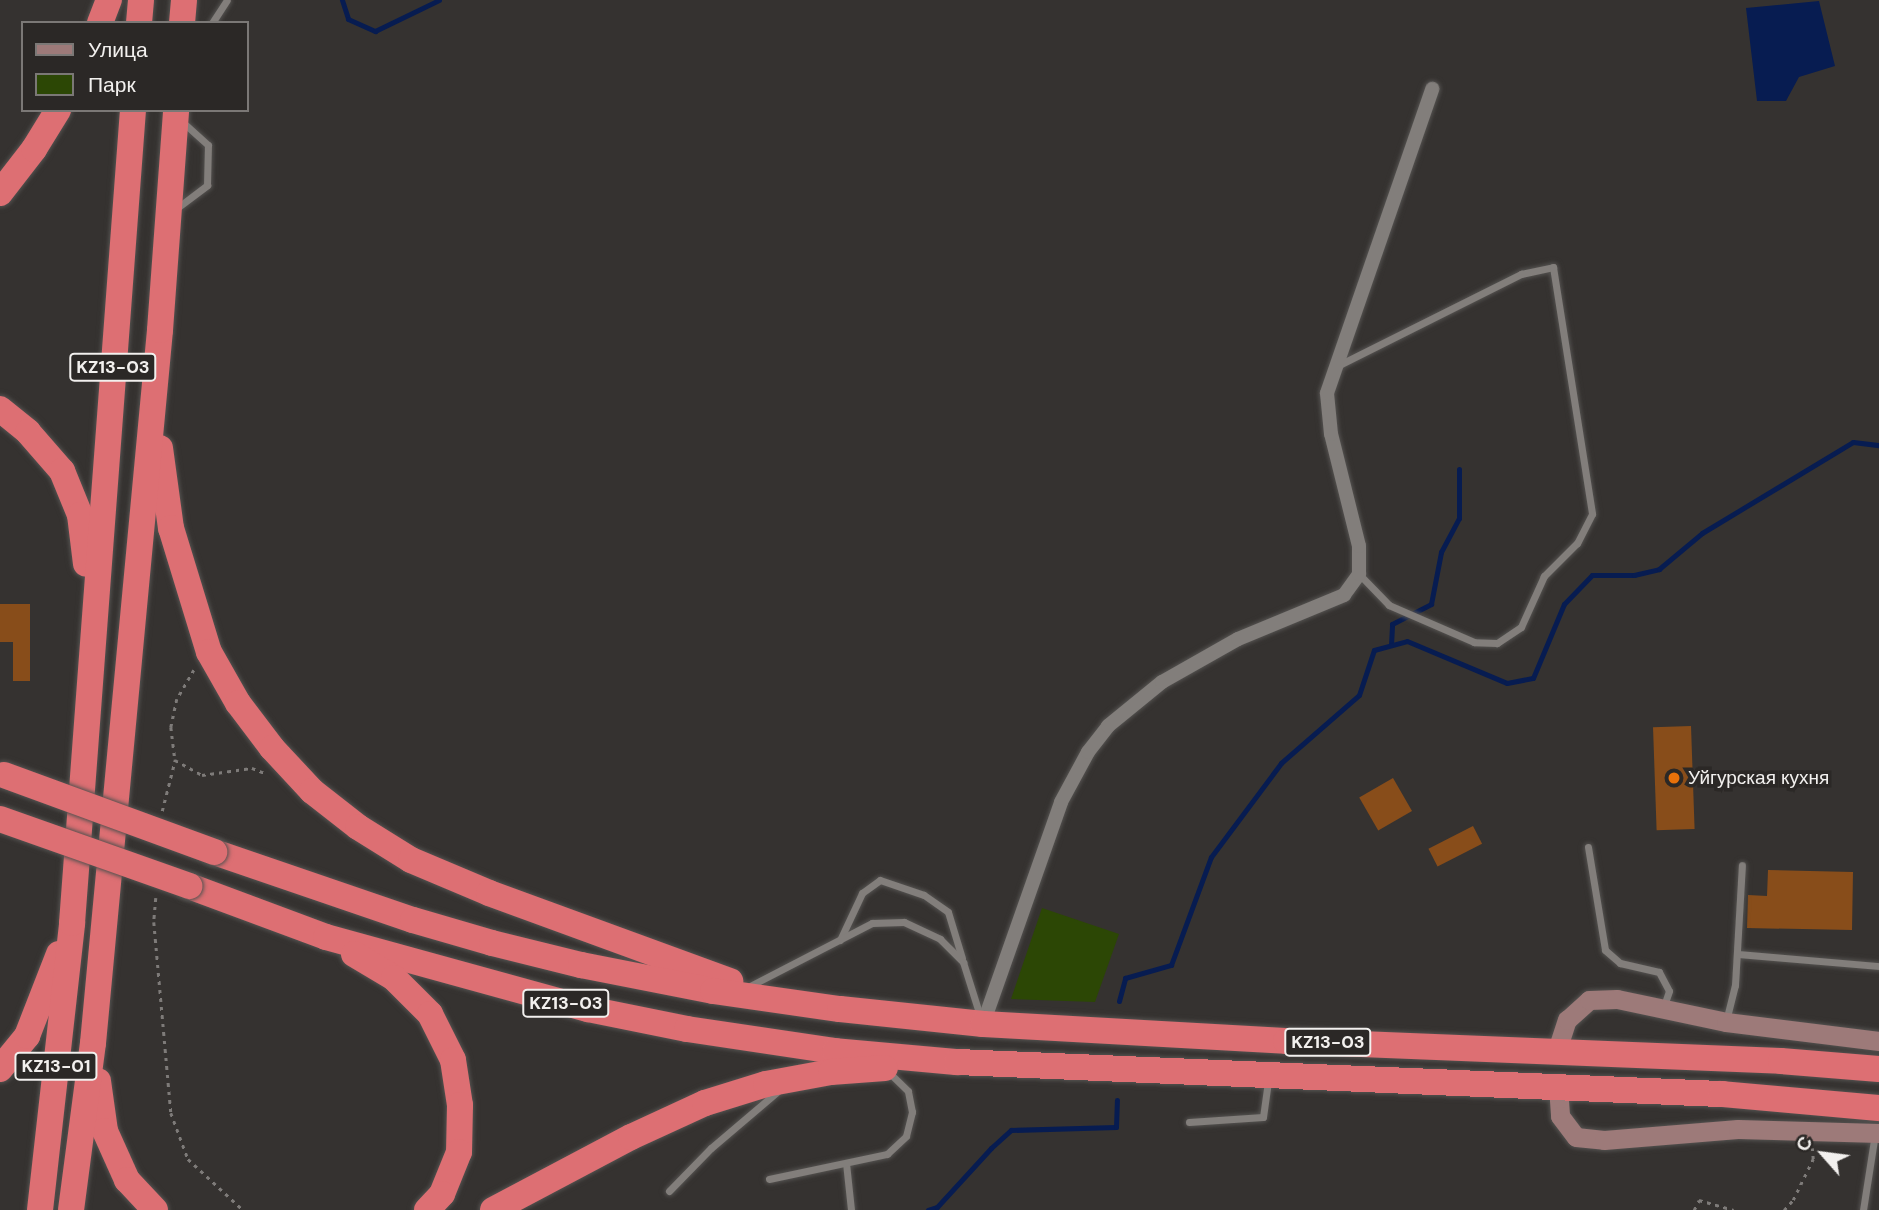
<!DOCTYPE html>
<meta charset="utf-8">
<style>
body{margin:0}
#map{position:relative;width:1879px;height:1210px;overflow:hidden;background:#353230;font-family:"DM Sans",sans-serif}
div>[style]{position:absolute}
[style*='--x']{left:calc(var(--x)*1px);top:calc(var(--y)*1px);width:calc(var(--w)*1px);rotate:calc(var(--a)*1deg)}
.green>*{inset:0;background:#2c4705}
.water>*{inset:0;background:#071c51}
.stream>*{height:5px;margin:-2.5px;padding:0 2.5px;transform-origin:2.5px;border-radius:2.5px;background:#071c51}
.building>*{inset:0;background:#884d1a;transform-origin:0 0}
.path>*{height:2.5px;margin-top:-1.25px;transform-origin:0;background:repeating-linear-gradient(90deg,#7e7b79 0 3.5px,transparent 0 8.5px)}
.roads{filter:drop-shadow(0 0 2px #545250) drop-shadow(0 0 2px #545250)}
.lane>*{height:7px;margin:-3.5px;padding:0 3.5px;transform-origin:3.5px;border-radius:3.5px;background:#827e7b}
.street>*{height:14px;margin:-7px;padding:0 7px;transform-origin:7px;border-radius:7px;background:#827e7b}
.secondary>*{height:19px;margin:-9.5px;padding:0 9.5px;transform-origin:9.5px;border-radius:9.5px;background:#9d7a79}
.highway>*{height:26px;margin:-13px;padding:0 13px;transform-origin:13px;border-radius:13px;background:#dd6f73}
.bridges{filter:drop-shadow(0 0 2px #545250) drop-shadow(0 0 2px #545250)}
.highway-bridge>*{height:26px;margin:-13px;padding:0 13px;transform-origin:13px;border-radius:13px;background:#dd6f73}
.dots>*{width:19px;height:19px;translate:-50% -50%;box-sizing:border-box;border:4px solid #2b2826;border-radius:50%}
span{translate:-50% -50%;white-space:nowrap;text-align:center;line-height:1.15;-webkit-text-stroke:7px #2b2826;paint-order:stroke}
.shield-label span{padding:2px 5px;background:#2b2826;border:2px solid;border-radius:5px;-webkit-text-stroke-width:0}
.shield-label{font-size:18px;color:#f2f0ee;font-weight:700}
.poi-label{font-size:19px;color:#f2f0ee}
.left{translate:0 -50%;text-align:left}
.legend{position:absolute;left:21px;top:21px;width:228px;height:91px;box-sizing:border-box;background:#2b2826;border:2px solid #7b7876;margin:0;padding:9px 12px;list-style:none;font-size:21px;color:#f2f0ee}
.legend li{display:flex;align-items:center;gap:14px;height:35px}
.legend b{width:35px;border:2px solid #7b7876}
.north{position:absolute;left:1788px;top:1119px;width:70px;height:70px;-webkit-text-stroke:5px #2b2826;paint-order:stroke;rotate:298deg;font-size:19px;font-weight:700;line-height:28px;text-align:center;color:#f2f0ee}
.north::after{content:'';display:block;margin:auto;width:24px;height:32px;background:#f2f0ee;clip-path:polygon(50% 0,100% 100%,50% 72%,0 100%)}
</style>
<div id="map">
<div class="green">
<i style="clip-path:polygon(1042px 908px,1119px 934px,1095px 1002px,1011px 999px)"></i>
</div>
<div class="water">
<i style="clip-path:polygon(1819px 1px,1835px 66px,1799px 77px,1786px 101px,1757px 101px,1746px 8px)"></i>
</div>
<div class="stream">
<i style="--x:342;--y:0;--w:20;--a:72"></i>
<i style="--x:348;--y:19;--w:30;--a:24"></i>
<i style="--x:375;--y:31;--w:71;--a:-25.8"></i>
<i style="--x:1391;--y:645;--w:21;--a:-87"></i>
<i style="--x:1392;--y:624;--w:44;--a:-27.1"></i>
<i style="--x:1431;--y:604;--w:53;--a:-79.1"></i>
<i style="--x:1441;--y:552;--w:38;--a:-62"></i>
<i style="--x:1459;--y:518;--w:49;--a:-90"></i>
<i style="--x:1119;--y:1001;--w:24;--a:-75"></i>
<i style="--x:1125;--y:978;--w:48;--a:-15.8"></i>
<i style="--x:1171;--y:965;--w:115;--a:-69.7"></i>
<i style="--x:1211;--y:857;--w:117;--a:-53.3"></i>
<i style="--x:1281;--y:763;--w:103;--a:-41.1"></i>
<i style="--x:1359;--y:695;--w:47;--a:-71.6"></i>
<i style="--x:1374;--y:650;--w:34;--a:-15"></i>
<i style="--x:1407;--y:641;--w:108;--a:22.8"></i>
<i style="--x:1507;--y:683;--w:26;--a:-11"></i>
<i style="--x:1533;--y:678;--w:80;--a:-67.3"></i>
<i style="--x:1564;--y:604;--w:40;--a:-46"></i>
<i style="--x:1592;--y:575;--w:42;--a:0"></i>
<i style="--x:1634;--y:575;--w:26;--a:-13"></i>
<i style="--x:1659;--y:569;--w:56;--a:-39.9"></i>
<i style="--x:1702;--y:533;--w:176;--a:-31.1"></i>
<i style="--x:1853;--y:442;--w:26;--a:7"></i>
<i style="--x:928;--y:1210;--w:9;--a:-18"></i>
<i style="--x:937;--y:1207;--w:80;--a:-47.5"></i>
<i style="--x:991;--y:1148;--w:27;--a:-42"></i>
<i style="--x:1011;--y:1130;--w:105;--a:-1.6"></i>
<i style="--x:1116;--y:1127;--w:27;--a:-88"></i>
</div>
<div class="building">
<i style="clip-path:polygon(0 604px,30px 604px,30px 681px,13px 681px,13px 642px,0 642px)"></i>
<i style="left:1691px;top:726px;width:103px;height:38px;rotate:88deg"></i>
<i style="left:1393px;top:778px;width:38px;height:39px;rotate:60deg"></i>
<i style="left:1473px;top:826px;width:20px;height:50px;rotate:63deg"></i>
<i style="clip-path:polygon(1768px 870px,1853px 872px,1852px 930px,1747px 928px,1748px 895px,1767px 896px)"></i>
</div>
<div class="path">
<i style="--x:194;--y:670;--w:34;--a:120"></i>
<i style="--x:177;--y:699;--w:29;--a:102"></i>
<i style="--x:171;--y:727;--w:33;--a:83"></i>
<i style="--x:175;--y:760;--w:31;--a:29"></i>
<i style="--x:202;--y:775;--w:50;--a:-8"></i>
<i style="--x:252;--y:768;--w:16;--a:22"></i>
<i style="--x:162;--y:811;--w:53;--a:-75.7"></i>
<i style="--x:156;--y:898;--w:24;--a:95"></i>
<i style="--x:154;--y:922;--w:192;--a:84.9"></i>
<i style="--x:171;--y:1113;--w:49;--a:69.7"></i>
<i style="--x:188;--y:1159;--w:75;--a:42.8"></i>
<i style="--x:1694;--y:1210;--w:11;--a:-63"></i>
<i style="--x:1699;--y:1200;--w:36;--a:16"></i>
<i style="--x:1784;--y:1210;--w:13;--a:-48"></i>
<i style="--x:1793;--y:1200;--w:46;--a:-64"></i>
<i style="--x:1813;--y:1159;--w:11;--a:-95"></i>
</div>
<div class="roads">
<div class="lane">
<i style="--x:212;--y:23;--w:27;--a:-57"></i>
<i style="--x:177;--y:208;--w:38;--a:-37"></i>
<i style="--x:207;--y:185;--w:40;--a:-88.6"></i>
<i style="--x:208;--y:145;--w:36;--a:-138"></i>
<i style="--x:1337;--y:366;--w:206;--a:-26.6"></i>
<i style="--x:1521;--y:274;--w:33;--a:-12"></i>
<i style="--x:1553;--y:267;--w:250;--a:81"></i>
<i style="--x:1592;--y:514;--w:33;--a:117"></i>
<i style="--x:1577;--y:543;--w:47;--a:135"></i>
<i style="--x:1544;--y:576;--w:56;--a:114.3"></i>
<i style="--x:1521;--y:627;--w:29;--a:146"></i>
<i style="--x:1497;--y:643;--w:23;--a:-178"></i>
<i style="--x:1474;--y:642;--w:93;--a:-156.5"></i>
<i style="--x:1389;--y:605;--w:43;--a:-134.1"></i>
<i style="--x:1588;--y:847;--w:104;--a:80.6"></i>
<i style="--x:1605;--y:950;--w:20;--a:41"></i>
<i style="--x:1620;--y:963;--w:40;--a:13"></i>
<i style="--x:1659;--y:972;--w:21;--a:62"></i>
<i style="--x:1669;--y:991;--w:18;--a:109"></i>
<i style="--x:840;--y:940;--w:52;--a:-64.9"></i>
<i style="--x:862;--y:893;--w:22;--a:-36"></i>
<i style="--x:880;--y:880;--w:46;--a:18.8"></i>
<i style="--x:924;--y:895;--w:29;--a:35"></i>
<i style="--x:948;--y:912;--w:48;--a:73.1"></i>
<i style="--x:1738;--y:954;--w:142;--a:4.9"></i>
<i style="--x:746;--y:988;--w:142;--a:-27.3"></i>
<i style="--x:872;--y:923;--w:32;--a:-2"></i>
<i style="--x:904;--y:922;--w:40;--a:25"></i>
<i style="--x:940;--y:939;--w:33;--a:45"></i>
<i style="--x:963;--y:962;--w:57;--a:72.5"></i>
<i style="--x:1726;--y:1021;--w:37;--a:-76"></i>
<i style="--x:1735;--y:985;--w:120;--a:-86.7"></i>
<i style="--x:1189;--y:1122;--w:74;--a:-3.9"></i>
<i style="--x:1263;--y:1117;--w:36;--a:-82"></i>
<i style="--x:846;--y:1163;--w:47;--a:83.9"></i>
<i style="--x:769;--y:1179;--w:121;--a:-12"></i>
<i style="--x:887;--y:1154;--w:26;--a:-43"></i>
<i style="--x:906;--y:1136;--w:25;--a:-76"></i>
<i style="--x:912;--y:1112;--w:21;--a:-101"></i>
<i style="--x:908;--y:1091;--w:29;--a:-136"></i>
<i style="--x:669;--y:1191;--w:60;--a:-45.7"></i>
<i style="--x:711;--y:1148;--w:88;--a:-40.4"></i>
<i style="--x:1863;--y:1210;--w:78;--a:-81.1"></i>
</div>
<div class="street">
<i style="--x:983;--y:1024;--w:235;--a:-70.6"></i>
<i style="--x:1061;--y:802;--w:57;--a:-61.6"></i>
<i style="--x:1088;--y:752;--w:33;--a:-52"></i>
<i style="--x:1108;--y:726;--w:70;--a:-39.2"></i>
<i style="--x:1162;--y:682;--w:87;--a:-29.5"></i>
<i style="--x:1238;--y:639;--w:115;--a:-22.5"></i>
<i style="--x:1344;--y:595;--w:26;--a:-54"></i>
<i style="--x:1359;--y:574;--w:28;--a:-90"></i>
<i style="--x:1359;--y:546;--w:115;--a:-104"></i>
<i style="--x:1331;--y:434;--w:41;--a:-95.6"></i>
<i style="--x:1327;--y:393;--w:322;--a:-70.9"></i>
</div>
<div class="secondary">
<i style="--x:1557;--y:1050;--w:32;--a:-72"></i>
<i style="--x:1567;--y:1020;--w:30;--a:-42"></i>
<i style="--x:1589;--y:1000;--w:28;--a:-2"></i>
<i style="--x:1617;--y:999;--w:111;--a:11.9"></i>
<i style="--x:1726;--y:1022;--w:154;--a:7.1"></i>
<i style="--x:1558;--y:1086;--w:30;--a:86"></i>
<i style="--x:1560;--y:1116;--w:26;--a:53"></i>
<i style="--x:1576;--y:1137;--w:28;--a:6"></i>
<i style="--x:1604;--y:1140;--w:134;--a:-4.7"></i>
<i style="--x:1738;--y:1129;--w:141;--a:1.6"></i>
</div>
<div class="highway">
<i style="--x:100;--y:23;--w:25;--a:-69"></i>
<i style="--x:139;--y:23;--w:23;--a:-85"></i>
<i style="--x:182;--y:23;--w:23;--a:-85"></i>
<i style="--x:0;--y:193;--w:56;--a:-52.3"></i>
<i style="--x:34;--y:149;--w:46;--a:-58.4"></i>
<i style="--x:0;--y:409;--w:36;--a:39"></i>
<i style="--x:28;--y:432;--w:52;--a:48.9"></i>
<i style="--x:62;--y:471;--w:48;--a:67.8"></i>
<i style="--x:80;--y:515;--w:49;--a:83"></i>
<i style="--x:160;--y:448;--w:81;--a:82.2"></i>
<i style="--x:171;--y:528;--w:130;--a:73"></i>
<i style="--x:209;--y:652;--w:59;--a:60.4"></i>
<i style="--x:238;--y:703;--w:56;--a:52.9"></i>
<i style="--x:272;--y:748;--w:59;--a:47.1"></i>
<i style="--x:312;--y:791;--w:58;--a:38"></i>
<i style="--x:358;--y:827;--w:62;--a:31.9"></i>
<i style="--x:411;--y:860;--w:85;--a:22.9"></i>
<i style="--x:489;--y:893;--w:257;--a:20.1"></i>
<i style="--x:214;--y:852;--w:210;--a:18.9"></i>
<i style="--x:413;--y:920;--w:82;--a:16.2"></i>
<i style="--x:492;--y:943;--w:92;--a:13.9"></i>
<i style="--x:581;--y:965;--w:135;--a:11.1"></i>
<i style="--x:713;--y:991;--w:128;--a:8.1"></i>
<i style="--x:840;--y:1009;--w:144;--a:6"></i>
<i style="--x:983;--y:1024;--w:303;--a:3.2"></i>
<i style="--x:1286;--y:1041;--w:495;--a:2.3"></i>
<i style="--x:1781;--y:1061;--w:98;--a:4.7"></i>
<i style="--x:189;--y:886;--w:146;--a:20.4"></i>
<i style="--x:326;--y:937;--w:272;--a:15.4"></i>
<i style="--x:588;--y:1009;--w:101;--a:11.4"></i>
<i style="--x:687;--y:1029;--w:150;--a:8.5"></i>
<i style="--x:835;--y:1051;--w:122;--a:5.2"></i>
<i style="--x:957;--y:1062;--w:766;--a:2.4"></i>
<i style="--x:1722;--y:1094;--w:158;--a:5.1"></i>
<i style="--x:354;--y:954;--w:47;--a:31"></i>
<i style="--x:394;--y:978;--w:51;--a:45"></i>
<i style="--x:430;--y:1014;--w:51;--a:63.4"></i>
<i style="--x:453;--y:1060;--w:46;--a:81.2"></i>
<i style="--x:460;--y:1105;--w:47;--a:91.2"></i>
<i style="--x:459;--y:1152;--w:45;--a:112"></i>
<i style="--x:442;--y:1194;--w:22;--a:133"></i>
<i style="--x:0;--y:1069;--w:43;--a:-50.7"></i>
<i style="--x:27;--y:1036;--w:88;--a:-68.7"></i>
<i style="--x:98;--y:1081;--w:50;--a:82"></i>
<i style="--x:105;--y:1131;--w:54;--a:65.8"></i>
<i style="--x:127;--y:1180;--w:41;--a:47"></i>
<i style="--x:40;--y:1210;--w:289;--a:-83.6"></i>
<i style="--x:72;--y:923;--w:815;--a:-85.71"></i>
<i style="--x:71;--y:1210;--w:168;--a:-82.5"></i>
<i style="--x:93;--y:1043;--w:716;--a:-84.63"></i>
<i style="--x:160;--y:330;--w:221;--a:-85.8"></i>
<i style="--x:493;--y:1210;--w:156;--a:-27.9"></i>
<i style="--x:631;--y:1137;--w:81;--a:-24.7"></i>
<i style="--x:705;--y:1103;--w:64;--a:-17.3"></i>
<i style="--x:766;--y:1084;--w:66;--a:-10.5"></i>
<i style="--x:831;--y:1072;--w:54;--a:-4.2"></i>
</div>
</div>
<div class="bridges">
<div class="highway-bridge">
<i style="--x:4;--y:775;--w:224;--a:20.1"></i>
<i style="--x:0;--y:819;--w:201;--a:19.5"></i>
</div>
</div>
<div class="dots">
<i style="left:1674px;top:778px;background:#e8710a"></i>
</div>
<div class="shield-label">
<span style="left:113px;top:367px">KZ13-03</span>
<span style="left:566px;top:1003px">KZ13-03</span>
<span style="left:1328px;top:1042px">KZ13-03</span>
<span style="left:56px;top:1066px">KZ13-01</span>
</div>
<div class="poi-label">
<span class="left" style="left:1688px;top:778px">Уйгурская кухня</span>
</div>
<ul class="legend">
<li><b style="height:9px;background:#9d7a79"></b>Улица</li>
<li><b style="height:19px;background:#2c4705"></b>Парк</li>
</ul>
<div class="north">С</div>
</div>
